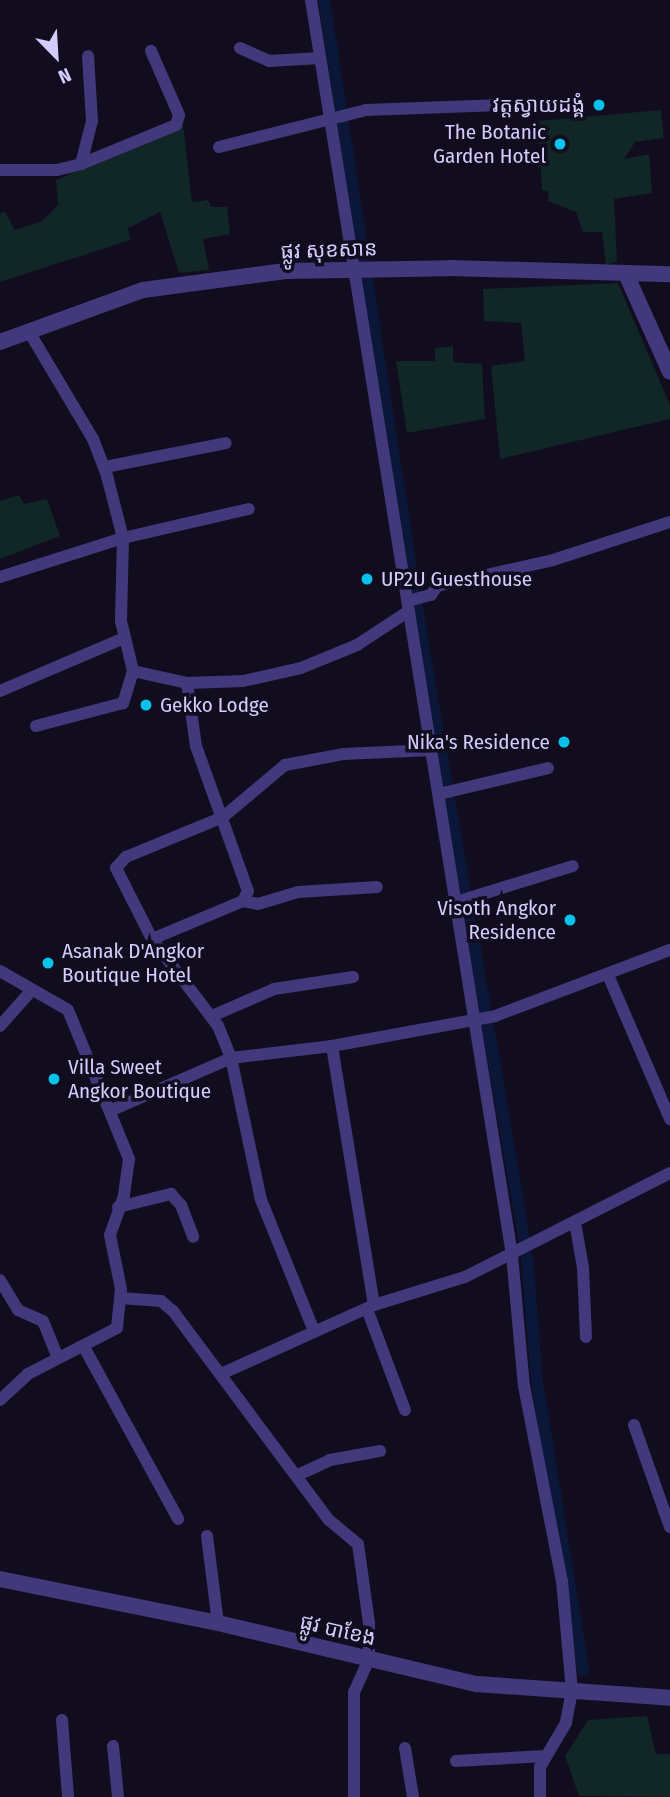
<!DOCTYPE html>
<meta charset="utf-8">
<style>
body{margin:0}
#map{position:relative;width:670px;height:1797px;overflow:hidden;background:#110d1e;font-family:"Fira Sans Condensed","Noto Sans Khmer",sans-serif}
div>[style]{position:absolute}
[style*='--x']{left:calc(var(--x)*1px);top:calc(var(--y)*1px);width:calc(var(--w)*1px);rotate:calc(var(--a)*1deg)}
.green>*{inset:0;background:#102627}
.canal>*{height:12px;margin:-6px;padding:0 6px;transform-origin:6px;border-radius:6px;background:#0a1739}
.minor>*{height:12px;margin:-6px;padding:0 6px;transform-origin:6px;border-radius:6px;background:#41397b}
.tertiary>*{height:16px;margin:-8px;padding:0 8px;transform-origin:8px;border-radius:8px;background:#41397b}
.dots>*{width:19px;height:19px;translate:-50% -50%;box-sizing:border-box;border:4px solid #110d1e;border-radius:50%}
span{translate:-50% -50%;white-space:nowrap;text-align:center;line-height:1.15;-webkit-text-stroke:7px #110d1e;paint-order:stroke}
.poi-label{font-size:21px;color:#d5cbfd}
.right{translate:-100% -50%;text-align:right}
.left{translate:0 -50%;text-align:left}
.street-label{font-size:21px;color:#d5cbfd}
.north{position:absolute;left:21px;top:21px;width:70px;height:70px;-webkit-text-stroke:5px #110d1e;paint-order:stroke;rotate:156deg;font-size:19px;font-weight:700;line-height:28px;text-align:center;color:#d5cbfd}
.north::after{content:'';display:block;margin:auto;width:24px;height:32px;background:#d5cbfd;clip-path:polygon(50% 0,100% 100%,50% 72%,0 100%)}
</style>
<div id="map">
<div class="green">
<i style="clip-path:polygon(661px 110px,664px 138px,635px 142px,624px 159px,649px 154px,652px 193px,614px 199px,617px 261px,606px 265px,602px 232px,583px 232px,576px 212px,548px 201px,549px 192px,542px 190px,538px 121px)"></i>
<i style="clip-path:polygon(183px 125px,192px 202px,208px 200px,211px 207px,227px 207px,230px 234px,203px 239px,209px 270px,179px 273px,160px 212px,128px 228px,130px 240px,0 282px,0 213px,5px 212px,15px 230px,42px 221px,58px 205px,56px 180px)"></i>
<i style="clip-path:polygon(618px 283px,670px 405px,670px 419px,500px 459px,491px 366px,525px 361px,521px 323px,484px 321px,483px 289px)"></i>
<i style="clip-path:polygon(453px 346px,453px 362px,482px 364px,485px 419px,407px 433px,396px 361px,435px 361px,435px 348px)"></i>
<i style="clip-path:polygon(19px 495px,24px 504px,47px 499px,60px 536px,0 559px,0 501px)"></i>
<i style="clip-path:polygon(647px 1716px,656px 1754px,670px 1754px,670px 1797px,579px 1796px,565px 1756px,588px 1720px)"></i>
</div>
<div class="canal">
<i style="--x:324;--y:0;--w:641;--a:81.3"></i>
<i style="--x:421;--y:634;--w:619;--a:80.32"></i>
<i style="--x:527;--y:1257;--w:125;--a:85.4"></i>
<i style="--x:537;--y:1382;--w:292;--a:80.9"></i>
</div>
<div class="minor">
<i style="--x:311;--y:0;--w:1271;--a:80.9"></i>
<i style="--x:512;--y:1255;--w:132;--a:84.8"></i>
<i style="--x:524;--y:1386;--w:199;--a:79"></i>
<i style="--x:562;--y:1581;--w:110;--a:84.8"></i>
<i style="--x:572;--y:1691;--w:33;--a:101"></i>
<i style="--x:566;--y:1723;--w:51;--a:120.6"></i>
<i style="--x:540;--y:1767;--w:30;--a:90"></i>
<i style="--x:240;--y:48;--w:32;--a:24"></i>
<i style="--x:269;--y:61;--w:51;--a:-3.4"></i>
<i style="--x:219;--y:147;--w:152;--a:-14.1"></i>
<i style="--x:366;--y:110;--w:135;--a:-2.1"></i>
<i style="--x:81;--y:164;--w:44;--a:-75.7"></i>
<i style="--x:92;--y:121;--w:65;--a:-93.5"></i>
<i style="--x:0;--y:170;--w:57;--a:0"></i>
<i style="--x:57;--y:170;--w:25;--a:-14"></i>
<i style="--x:81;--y:164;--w:103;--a:-22.3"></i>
<i style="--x:176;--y:125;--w:10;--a:-73"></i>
<i style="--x:179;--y:115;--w:70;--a:-113.6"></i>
<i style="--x:28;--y:330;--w:127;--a:59.2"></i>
<i style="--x:93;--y:439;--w:40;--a:69"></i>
<i style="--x:107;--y:476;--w:64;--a:75.5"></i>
<i style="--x:123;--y:538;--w:83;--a:91.4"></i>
<i style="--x:121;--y:621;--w:51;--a:76.5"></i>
<i style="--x:133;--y:671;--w:34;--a:107"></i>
<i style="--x:123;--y:703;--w:90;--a:165.2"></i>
<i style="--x:105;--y:467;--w:123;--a:-11.2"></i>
<i style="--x:0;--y:577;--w:129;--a:-17.6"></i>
<i style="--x:123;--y:538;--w:129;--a:-13"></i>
<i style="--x:408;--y:601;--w:24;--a:-15"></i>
<i style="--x:431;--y:595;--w:11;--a:-56"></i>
<i style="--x:437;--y:586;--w:119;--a:-12.6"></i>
<i style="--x:553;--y:560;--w:123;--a:-18"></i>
<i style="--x:133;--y:671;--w:55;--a:12.5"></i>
<i style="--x:187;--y:683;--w:64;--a:81.9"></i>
<i style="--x:196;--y:746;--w:154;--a:70.3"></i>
<i style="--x:248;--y:891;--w:11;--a:117"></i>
<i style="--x:243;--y:901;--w:99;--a:157.3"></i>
<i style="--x:187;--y:683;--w:56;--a:-2"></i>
<i style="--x:243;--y:681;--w:59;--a:-12.6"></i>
<i style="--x:301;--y:668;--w:61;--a:-22.3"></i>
<i style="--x:357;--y:645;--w:62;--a:-33.2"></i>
<i style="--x:0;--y:691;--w:135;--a:-23.1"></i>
<i style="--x:439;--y:794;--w:112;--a:-13.4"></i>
<i style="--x:243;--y:901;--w:15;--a:11"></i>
<i style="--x:258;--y:904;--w:42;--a:-16.7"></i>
<i style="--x:298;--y:892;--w:79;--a:-3.6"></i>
<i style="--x:456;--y:902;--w:122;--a:-17.1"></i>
<i style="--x:0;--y:971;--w:78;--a:29.8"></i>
<i style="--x:68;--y:1010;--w:161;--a:67.7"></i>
<i style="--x:129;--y:1159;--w:37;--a:98"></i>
<i style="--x:124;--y:1196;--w:41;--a:109.7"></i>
<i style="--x:110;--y:1235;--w:55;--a:78.5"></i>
<i style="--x:121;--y:1289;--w:39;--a:96"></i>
<i style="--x:117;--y:1328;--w:100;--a:152.7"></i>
<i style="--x:28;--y:1374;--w:38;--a:137"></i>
<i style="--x:608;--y:975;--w:157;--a:66.7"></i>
<i style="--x:212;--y:1016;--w:68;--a:-23.5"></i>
<i style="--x:274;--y:989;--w:80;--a:-8.6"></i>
<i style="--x:0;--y:1026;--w:48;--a:-48.4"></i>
<i style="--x:332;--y:1046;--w:262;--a:80.8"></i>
<i style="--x:112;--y:1110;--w:130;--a:-23.6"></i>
<i style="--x:231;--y:1058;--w:102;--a:-6.8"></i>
<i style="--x:332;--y:1046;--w:166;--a:-10.4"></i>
<i style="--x:495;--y:1016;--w:187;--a:-20.7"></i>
<i style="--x:118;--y:1207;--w:55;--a:-13.8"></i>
<i style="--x:171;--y:1194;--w:15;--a:48"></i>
<i style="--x:181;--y:1205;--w:34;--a:69"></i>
<i style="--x:575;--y:1222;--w:47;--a:80.1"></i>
<i style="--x:583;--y:1268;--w:69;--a:87.5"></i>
<i style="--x:0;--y:1280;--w:35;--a:59"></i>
<i style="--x:18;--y:1310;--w:27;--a:24"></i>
<i style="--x:43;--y:1321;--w:40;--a:68"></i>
<i style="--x:120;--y:1298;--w:41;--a:4.2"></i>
<i style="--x:161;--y:1301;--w:16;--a:40"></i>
<i style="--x:173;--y:1311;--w:261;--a:53.3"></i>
<i style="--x:329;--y:1520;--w:38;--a:40"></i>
<i style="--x:358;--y:1544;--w:80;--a:82.1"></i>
<i style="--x:369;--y:1623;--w:36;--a:90"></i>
<i style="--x:369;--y:1659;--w:36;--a:114"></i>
<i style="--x:354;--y:1692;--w:105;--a:90"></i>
<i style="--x:367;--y:1309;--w:108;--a:69.4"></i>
<i style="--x:314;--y:1331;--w:141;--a:-112"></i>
<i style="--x:261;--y:1200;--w:145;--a:-101.9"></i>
<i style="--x:231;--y:1058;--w:35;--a:-112"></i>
<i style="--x:218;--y:1026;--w:109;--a:-127.2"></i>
<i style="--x:152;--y:939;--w:80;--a:-116.9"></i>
<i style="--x:116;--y:868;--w:15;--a:-48"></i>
<i style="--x:126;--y:857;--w:105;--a:-22.4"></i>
<i style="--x:223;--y:817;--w:81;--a:-40"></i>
<i style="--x:285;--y:765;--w:60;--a:-10.6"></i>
<i style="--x:344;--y:754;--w:88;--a:-2.6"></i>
<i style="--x:84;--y:1347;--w:196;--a:61.3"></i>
<i style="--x:221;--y:1374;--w:168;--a:-24.3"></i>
<i style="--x:374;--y:1305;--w:95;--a:-17.1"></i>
<i style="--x:465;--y:1277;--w:230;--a:-26.9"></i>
<i style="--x:634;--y:1425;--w:108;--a:70.6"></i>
<i style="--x:298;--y:1475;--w:35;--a:-25"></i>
<i style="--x:330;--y:1460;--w:51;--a:-10.2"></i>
<i style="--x:207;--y:1536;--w:88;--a:82.8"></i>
<i style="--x:62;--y:1720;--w:77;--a:85.5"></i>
<i style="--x:113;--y:1746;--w:51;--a:84.4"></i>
<i style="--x:405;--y:1748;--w:50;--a:80.7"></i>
<i style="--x:456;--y:1761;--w:90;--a:-3.2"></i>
</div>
<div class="tertiary">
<i style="--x:626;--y:274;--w:107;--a:65.8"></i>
<i style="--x:0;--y:342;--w:152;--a:-20"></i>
<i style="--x:143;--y:290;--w:144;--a:-7.6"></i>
<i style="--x:286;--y:271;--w:164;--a:-1"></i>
<i style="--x:450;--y:268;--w:220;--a:1.6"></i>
<i style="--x:0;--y:1579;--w:222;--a:11.4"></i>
<i style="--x:218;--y:1623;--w:266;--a:13.3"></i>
<i style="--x:477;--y:1684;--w:194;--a:4.1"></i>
</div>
<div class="dots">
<i style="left:599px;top:105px;background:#08c2ec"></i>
<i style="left:560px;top:144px;background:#08c2ec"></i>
<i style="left:367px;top:579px;background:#08c2ec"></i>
<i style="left:146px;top:705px;background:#08c2ec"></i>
<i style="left:564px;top:742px;background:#08c2ec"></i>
<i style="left:570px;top:920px;background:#08c2ec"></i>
<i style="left:48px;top:963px;background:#08c2ec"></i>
<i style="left:54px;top:1079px;background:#08c2ec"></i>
</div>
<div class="poi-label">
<span class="right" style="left:585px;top:105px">វត្តស្វាយដង្គំ</span>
<span class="right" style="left:546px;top:144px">The Botanic<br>Garden Hotel</span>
<span class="left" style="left:381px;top:579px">UP2U Guesthouse</span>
<span class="left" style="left:160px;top:705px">Gekko Lodge</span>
<span class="right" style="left:550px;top:742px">Nika's Residence</span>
<span class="right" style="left:556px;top:920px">Visoth Angkor<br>Residence</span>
<span class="left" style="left:62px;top:963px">Asanak D'Angkor<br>Boutique Hotel</span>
<span class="left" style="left:68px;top:1079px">Villa Sweet<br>Angkor Boutique</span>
</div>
<div class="street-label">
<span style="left:329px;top:250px;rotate:-2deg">ផ្លូវ សុខសាន</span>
<span style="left:338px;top:1630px;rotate:13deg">ផ្លូវ បាខែង</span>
</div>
<div class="north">N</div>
</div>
